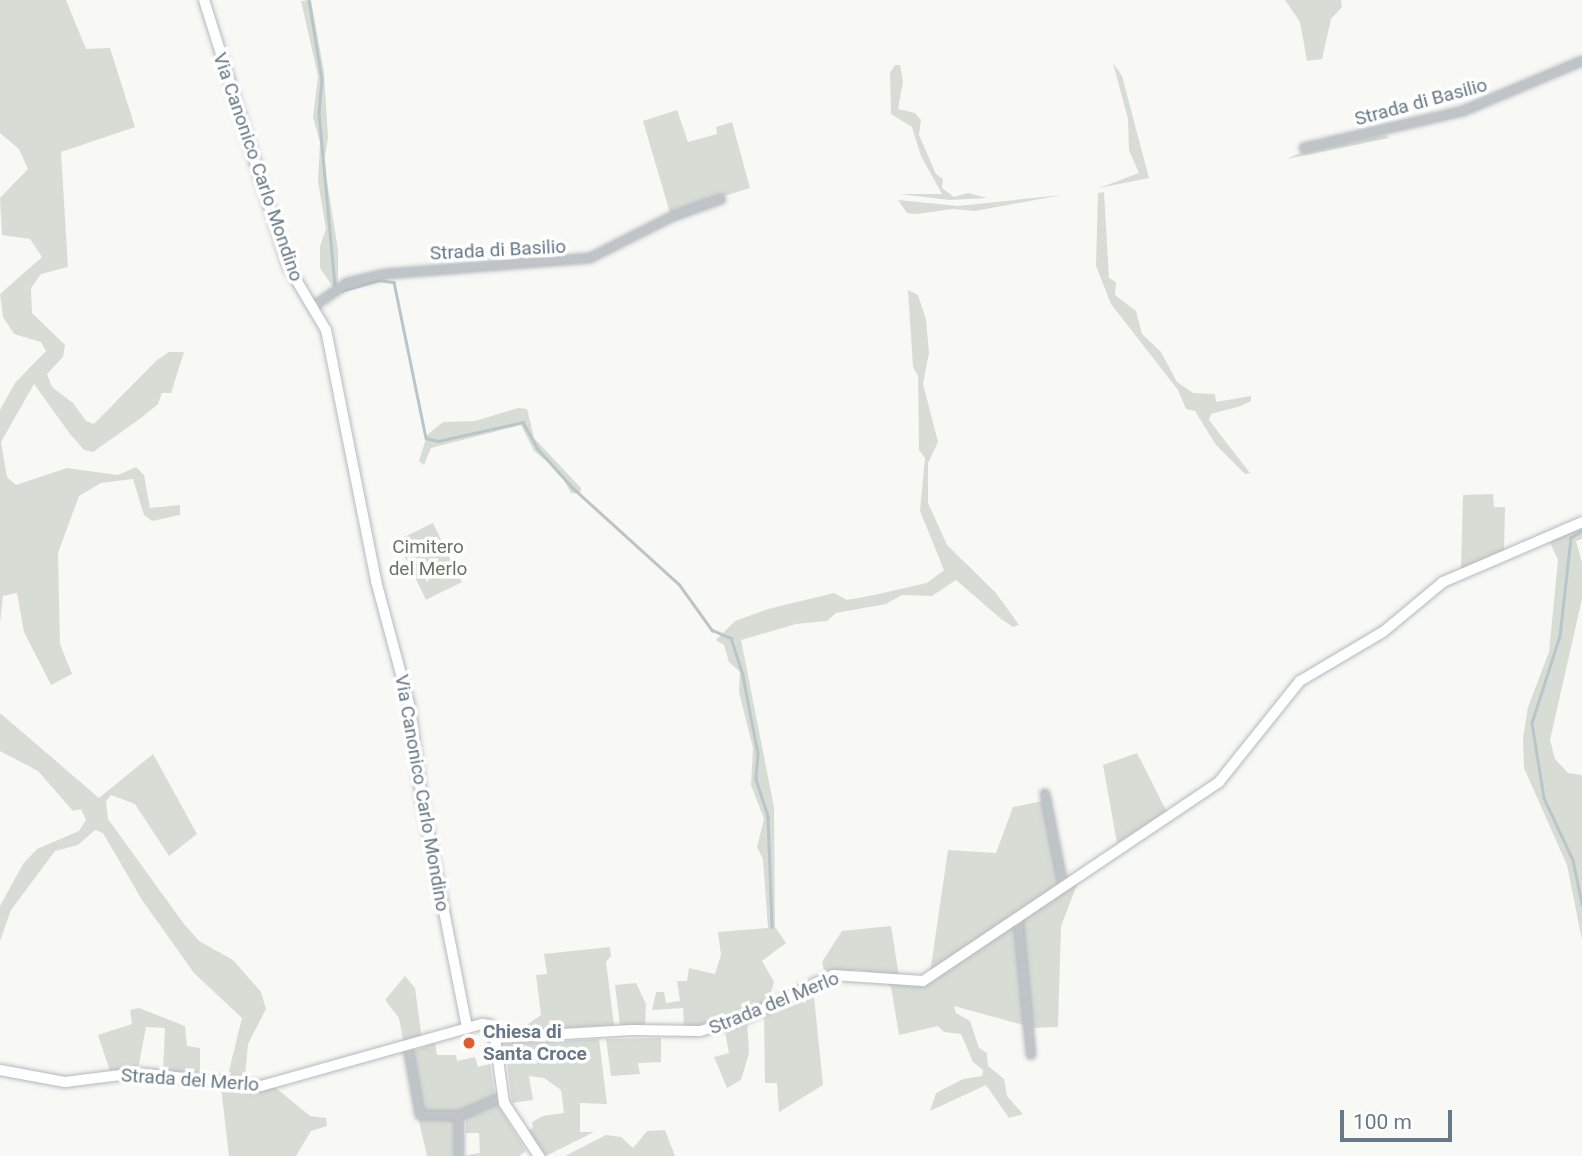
<!DOCTYPE html>
<style>
body{margin:0}
#map{position:relative;width:1582px;height:1156px;overflow:hidden;background:#f8f8f5;font-family:Roboto,sans-serif}
div>[style]{position:absolute}
[style*='--x']{left:calc(var(--x)*1px);top:calc(var(--y)*1px);width:calc(var(--w)*1px);rotate:calc(var(--a)*1deg)}
.green>*{inset:0;background:#d7ddd5;transform-origin:0 0}
.stream>*{height:2.5px;margin:-1.25px;padding:0 1.25px;transform-origin:1.25px;border-radius:1.25px;background:#bac5ca}
.roads{filter:drop-shadow(0 0 2px #b4b9be) drop-shadow(0 0 2px #b4b9be)}
.street>*{height:8px;margin:-4px;padding:0 4px;transform-origin:4px;border-radius:4px;background:#bfc4c8}
.secondary>*{height:10px;margin:-5px;padding:0 5px;transform-origin:5px;border-radius:5px;background:#fff}
.dots>*{width:19px;height:19px;translate:-50% -50%;box-sizing:border-box;border:4px solid #fff;border-radius:50%}
span{translate:-50% -50%;white-space:nowrap;text-align:center;line-height:1.15;-webkit-text-stroke:7px #fff;paint-order:stroke}
.street-label{font-size:19px;color:#677886}
.park-label{font-size:19px;color:#667862}
.poi-label{font-size:19px;color:#677886;font-weight:700}
.left{translate:0 -50%;text-align:left}
.scale{position:absolute;left:1340px;top:1110px;width:112px;height:32px;box-sizing:border-box;border:4px solid #677886;border-top:0;padding-left:9px;font-size:21px;line-height:24px;white-space:nowrap;color:#677886;-webkit-text-stroke:5px #fff;paint-order:stroke}
</style>
<div id="map">
<div class="green">
<i style="clip-path:polygon(0 0,66px 0,86px 49px,110px 48px,135px 127px,61px 152px,68px 267px,41px 274px,31px 288px,32px 313px,65px 345px,63px 357px,47px 374px,52px 387px,73px 403px,86px 421px,94px 424px,157px 360px,169px 352px,184px 352px,171px 393px,162px 393px,158px 404px,141px 418px,93px 452px,84px 450px,70px 434px,34px 384px,1px 442px,7px 477px,16px 485px,67px 468px,118px 475px,136px 467px,144px 475px,150px 508px,180px 505px,180px 515px,152px 521px,144px 515px,133px 479px,101px 483px,79px 496px,58px 553px,60px 644px,72px 674px,51px 685px,24px 632px,17px 593px,3px 596px,0 623px,0 410px,15px 383px,46px 351px,41px 342px,14px 334px,3px 317px,0 294px,42px 257px,30px 239px,2px 235px,0 198px,28px 169px,19px 149px,0 133px)"></i>
<i style="clip-path:polygon(311px 0,324px 72px,328px 138px,324px 162px,338px 250px,338px 284px,333px 287px,320px 268px,320px 246px,326px 229px,318px 181px,320px 143px,313px 117px,318px 76px,301px 1px)"></i>
<i style="clip-path:polygon(1285px 0,1341px 0,1342px 7px,1331px 19px,1322px 59px,1307px 61px,1300px 22px)"></i>
<i style="clip-path:polygon(1113px 63px,1122px 76px,1149px 178px,1099px 188px,1139px 173px,1129px 150px,1128px 119px)"></i>
<i style="clip-path:polygon(895px 65px,900px 65px,903px 81px,898px 109px,915px 113px,921px 120px,919px 135px,936px 174px,943px 179px,942px 188px,954px 197px,968px 193px,987px 198px,950px 200px,899px 194px,942px 194px,921px 156px,912px 127px,891px 114px,890px 73px)"></i>
<i style="clip-path:polygon(677px 110px,688px 142px,717px 134px,716px 127px,732px 122px,750px 188px,670px 213px,643px 121px)"></i>
<i style="clip-path:polygon(1385px 135px,1389px 138px,1287px 159px,1304px 151px)"></i>
<i style="clip-path:polygon(1104px 192px,1109px 278px,1116px 282px,1115px 295px,1136px 311px,1142px 334px,1161px 352px,1177px 382px,1193px 393px,1215px 394px,1216px 402px,1251px 396px,1251px 401px,1241px 406px,1211px 414px,1209px 420px,1250px 473px,1245px 474px,1216px 445px,1195px 411px,1186px 409px,1178px 390px,1111px 304px,1096px 266px,1098px 193px)"></i>
<i style="clip-path:polygon(1062px 195px,975px 211px,952px 209px,917px 214px,907px 213px,898px 200px,958px 206px)"></i>
<i style="clip-path:polygon(908px 290px,918px 295px,926px 319px,929px 353px,923px 384px,938px 442px,928px 463px,928px 503px,947px 545px,996px 593px,1019px 625px,1013px 627px,1001px 619px,956px 580px,932px 596px,902px 595px,886px 604px,836px 613px,827px 621px,796px 624px,741px 640px,774px 807px,775px 927px,786px 943px,762px 961px,774px 982px,771px 993px,775px 999px,737px 1018px,709px 1026px,684px 1026px,683px 1008px,652px 1010px,656px 992px,664px 992px,666px 1003px,680px 1001px,677px 981px,687px 981px,689px 968px,715px 974px,721px 955px,718px 932px,768px 928px,763px 859px,757px 847px,764px 819px,751px 785px,753px 748px,739px 692px,740px 672px,729px 662px,724px 645px,716px 640px,735px 621px,768px 609px,834px 593px,847px 600px,874px 595px,927px 583px,944px 570px,920px 511px,925px 458px,919px 450px,918px 376px,913px 367px)"></i>
<i style="clip-path:polygon(518px 408px,527px 409px,534px 438px,581px 488px,580px 494px,571px 493px,559px 471px,534px 451px,521px 425px,431px 448px,424px 465px,419px 461px,427px 435px,443px 422px,475px 421px)"></i>
<i style="clip-path:polygon(1493px 494px,1494px 507px,1505px 507px,1504px 551px,1461px 569px,1463px 495px)"></i>
<i style="left:433px;top:523px;width:66px;height:40px;rotate:64deg"></i>
<i style="clip-path:polygon(1582px 526px,1582px 539px,1576px 541px,1582px 563px,1582px 599px,1550px 740px,1555px 759px,1568px 773px,1582px 775px,1582px 940px,1567px 865px,1524px 768px,1523px 738px,1528px 707px,1549px 652px,1558px 560px,1549px 540px)"></i>
<i style="clip-path:polygon(0 713px,99px 798px,153px 754px,197px 834px,169px 856px,135px 804px,111px 795px,106px 801px,108px 819px,184px 924px,199px 941px,233px 960px,261px 992px,266px 1009px,248px 1044px,245px 1076px,264px 1083px,227px 1079px,242px 1018px,194px 973px,142px 900px,103px 833px,95px 830px,78px 845px,55px 851px,11px 910px,0 941px,0 906px,23px 864px,37px 849px,79px 831px,86px 820px,81px 809px,73px 811px,38px 771px,0 751px)"></i>
<i style="clip-path:polygon(1137px 753px,1167px 812px,1117px 843px,1103px 765px)"></i>
<i style="clip-path:polygon(1043px 801px,1059px 883px,930px 973px,948px 850px,996px 853px,1013px 807px)"></i>
<i style="clip-path:polygon(1080px 877px,1061px 926px,1058px 1027px,1031px 1028px,1020px 920px)"></i>
<i style="clip-path:polygon(1016px 923px,1027px 1026px,954px 1006px,956px 1013px,970px 1021px,979px 1048px,987px 1053px,988px 1066px,1004px 1079px,1007px 1096px,1023px 1114px,1009px 1118px,986px 1085px,930px 1111px,936px 1093px,963px 1079px,982px 1076px,983px 1070px,973px 1062px,961px 1034px,944px 1032px,938px 1026px,899px 1035px,891px 987px,886px 982px,914px 986px,932px 981px)"></i>
<i style="clip-path:polygon(891px 926px,899px 977px,858px 970px,825px 974px,822px 962px,842px 931px)"></i>
<i style="clip-path:polygon(610px 947px,611px 956px,606px 962px,614px 1025px,511px 1032px,508px 1029px,524px 1027px,541px 1015px,536px 975px,547px 974px,544px 954px)"></i>
<i style="clip-path:polygon(405px 976px,415px 988px,422px 1040px,404px 1045px,399px 1018px,385px 1000px)"></i>
<i style="clip-path:polygon(636px 983px,646px 1004px,645px 1025px,620px 1025px,615px 985px)"></i>
<i style="clip-path:polygon(813px 987px,823px 1085px,779px 1112px,777px 1083px,765px 1083px,764px 1012px)"></i>
<i style="clip-path:polygon(139px 1008px,185px 1026px,187px 1046px,200px 1048px,200px 1076px,163px 1072px,165px 1028px,146px 1027px,138px 1069px,110px 1071px,98px 1035px,132px 1024px,130px 1010px)"></i>
<i style="clip-path:polygon(747px 1020px,749px 1053px,741px 1080px,727px 1088px,714px 1057px,729px 1053px,725px 1032px)"></i>
<i style="clip-path:polygon(661px 1038px,661px 1062px,638px 1063px,640px 1074px,611px 1076px,606px 1039px)"></i>
<i style="clip-path:polygon(599px 1039px,607px 1104px,580px 1103px,580px 1132px,594px 1132px,546px 1156px,526px 1132px,533px 1128px,532px 1122px,543px 1116px,564px 1113px,561px 1090px,544px 1078px,529px 1076px,533px 1100px,512px 1103px,505px 1044px)"></i>
<i style="clip-path:polygon(435px 1043px,437px 1055px,456px 1055px,457px 1061px,475px 1057px,478px 1067px,490px 1064px,495px 1097px,458px 1113px,422px 1113px,411px 1052px)"></i>
<i style="clip-path:polygon(221px 1087px,276px 1088px,310px 1116px,326px 1118px,327px 1126px,311px 1131px,296px 1156px,229px 1156px)"></i>
<i style="clip-path:polygon(496px 1102px,526px 1151px,519px 1156px,462px 1156px,480px 1153px,479px 1133px,466px 1133px,466px 1116px)"></i>
<i style="clip-path:polygon(418px 1117px,456px 1118px,456px 1156px,427px 1156px)"></i>
<i style="clip-path:polygon(665px 1130px,675px 1156px,565px 1156px,606px 1135px,621px 1137px,633px 1148px,647px 1131px)"></i>
</div>
<div class="stream">
<i style="--x:309;--y:0;--w:80;--a:80.7"></i>
<i style="--x:322;--y:79;--w:34;--a:95"></i>
<i style="--x:319;--y:113;--w:173;--a:84.7"></i>
<i style="--x:341;--y:291;--w:40;--a:-16"></i>
<i style="--x:379;--y:280;--w:15;--a:8"></i>
<i style="--x:394;--y:282;--w:159;--a:78.4"></i>
<i style="--x:426;--y:438;--w:12;--a:14"></i>
<i style="--x:438;--y:441;--w:87;--a:-12.6"></i>
<i style="--x:523;--y:422;--w:31;--a:61"></i>
<i style="--x:538;--y:449;--w:52;--a:48.1"></i>
<i style="--x:573;--y:488;--w:143;--a:42.2"></i>
<i style="--x:679;--y:584;--w:57;--a:54.3"></i>
<i style="--x:712;--y:630;--w:21;--a:23"></i>
<i style="--x:731;--y:638;--w:40;--a:72"></i>
<i style="--x:743;--y:676;--w:79;--a:79.1"></i>
<i style="--x:758;--y:754;--w:25;--a:95"></i>
<i style="--x:756;--y:779;--w:40;--a:72"></i>
<i style="--x:768;--y:817;--w:110;--a:87.9"></i>
<i style="--x:1582;--y:531;--w:13;--a:148"></i>
<i style="--x:1571;--y:538;--w:99;--a:96.4"></i>
<i style="--x:1560;--y:636;--w:91;--a:107.8"></i>
<i style="--x:1532;--y:723;--w:76;--a:80.9"></i>
<i style="--x:1544;--y:798;--w:68;--a:64.9"></i>
<i style="--x:1573;--y:860;--w:45;--a:78.4"></i>
</div>
<div class="roads">
<div class="street">
<i style="--x:1304;--y:148;--w:163;--a:-13.1"></i>
<i style="--x:1463;--y:111;--w:129;--a:-22.8"></i>
<i style="--x:314;--y:306;--w:40;--a:-34.9"></i>
<i style="--x:347;--y:283;--w:40;--a:-13"></i>
<i style="--x:386;--y:274;--w:205;--a:-4.5"></i>
<i style="--x:590;--y:258;--w:91;--a:-26.8"></i>
<i style="--x:671;--y:217;--w:53;--a:-19.8"></i>
<i style="--x:1045;--y:794;--w:93;--a:78.8"></i>
<i style="--x:1018;--y:917;--w:138;--a:84.6"></i>
<i style="--x:408;--y:1048;--w:68;--a:79.8"></i>
<i style="--x:420;--y:1115;--w:39;--a:1"></i>
<i style="--x:459;--y:1156;--w:40;--a:-90"></i>
<i style="--x:459;--y:1116;--w:47;--a:-23.8"></i>
</div>
<div class="secondary">
<i style="--x:204;--y:0;--w:279;--a:72.5"></i>
<i style="--x:288;--y:266;--w:74;--a:59.3"></i>
<i style="--x:326;--y:330;--w:256;--a:78.7"></i>
<i style="--x:376;--y:581;--w:131;--a:75"></i>
<i style="--x:410;--y:708;--w:93;--a:82.6"></i>
<i style="--x:422;--y:800;--w:231;--a:78.8"></i>
<i style="--x:495;--y:1038;--w:66;--a:82.1"></i>
<i style="--x:504;--y:1103;--w:64;--a:56.6"></i>
<i style="--x:0;--y:1070;--w:66;--a:10.5"></i>
<i style="--x:65;--y:1082;--w:72;--a:-7.2"></i>
<i style="--x:136;--y:1073;--w:126;--a:5.9"></i>
<i style="--x:261;--y:1086;--w:230;--a:-15.7"></i>
<i style="--x:482;--y:1024;--w:8;--a:7"></i>
<i style="--x:490;--y:1025;--w:14;--a:69"></i>
<i style="--x:495;--y:1038;--w:137;--a:-3.3"></i>
<i style="--x:632;--y:1030;--w:68;--a:0.8"></i>
<i style="--x:700;--y:1031;--w:47;--a:-16.1"></i>
<i style="--x:745;--y:1018;--w:98;--a:-26"></i>
<i style="--x:833;--y:975;--w:90;--a:3.8"></i>
<i style="--x:923;--y:981;--w:357;--a:-33.9"></i>
<i style="--x:1219;--y:782;--w:129;--a:-51.3"></i>
<i style="--x:1300;--y:681;--w:96;--a:-30.6"></i>
<i style="--x:1383;--y:632;--w:78;--a:-39.8"></i>
<i style="--x:1443;--y:582;--w:151;--a:-23.3"></i>
</div>
</div>
<div class="dots">
<i style="left:469px;top:1043px;background:#e25b2c"></i>
</div>
<div class="street-label">
<span style="left:1421px;top:102px;rotate:-15deg">Strada di Basilio</span>
<span style="left:258px;top:167px;rotate:71deg">Via Canonico Carlo Mondino</span>
<span style="left:498px;top:250px;rotate:-3deg">Strada di Basilio</span>
<span style="left:422px;top:793px;rotate:80deg">Via Canonico Carlo Mondino</span>
<span style="left:774px;top:1003px;rotate:-22deg">Strada del Merlo</span>
<span style="left:190px;top:1080px;rotate:4deg">Strada del Merlo</span>
</div>
<div class="park-label">
<span style="left:428px;top:558px">Cimitero<br>del Merlo</span>
</div>
<div class="poi-label">
<span class="left" style="left:483px;top:1043px">Chiesa di<br>Santa Croce</span>
</div>
<div class="scale">100 m</div>
</div>
